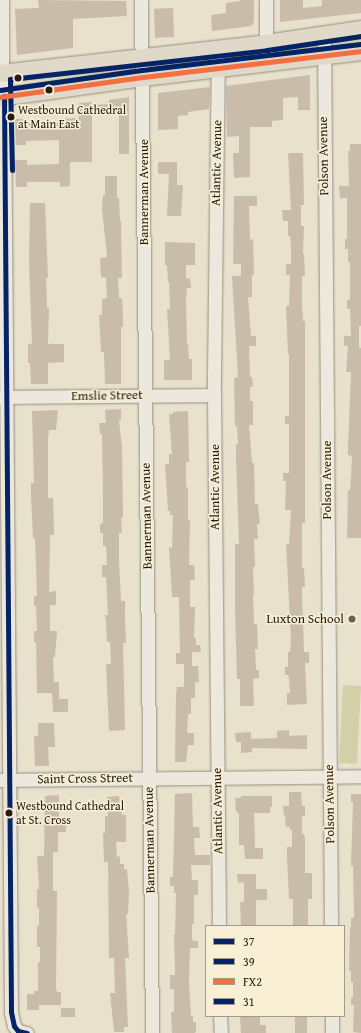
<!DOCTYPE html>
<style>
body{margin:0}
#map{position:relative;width:361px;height:1033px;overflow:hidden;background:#e8e1cb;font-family:"Gentium Book Plus",serif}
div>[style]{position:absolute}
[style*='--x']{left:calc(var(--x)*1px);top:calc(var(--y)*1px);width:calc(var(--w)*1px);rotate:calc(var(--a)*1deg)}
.green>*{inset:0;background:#d3d0a9;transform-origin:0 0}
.building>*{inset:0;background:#cabcaa;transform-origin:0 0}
.roads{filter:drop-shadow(0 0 1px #948f82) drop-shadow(0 0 1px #948f82)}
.minor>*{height:13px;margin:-6.5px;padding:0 6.5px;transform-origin:6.5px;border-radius:6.5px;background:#ece8dd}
.major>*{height:17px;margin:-8.5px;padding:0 8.5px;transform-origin:8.5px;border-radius:8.5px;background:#e0d8c8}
.bus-1>*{height:5px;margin:-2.5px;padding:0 2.5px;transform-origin:2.5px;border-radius:2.5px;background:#052465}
.bus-2>*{height:5px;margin:-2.5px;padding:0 2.5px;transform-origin:2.5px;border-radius:2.5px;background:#052465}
.bus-3>*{height:5px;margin:-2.5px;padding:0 2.5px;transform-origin:2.5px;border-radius:2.5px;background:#f37043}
.bus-4>*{height:5px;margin:-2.5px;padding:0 2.5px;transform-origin:2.5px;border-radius:2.5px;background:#052465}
.dots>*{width:11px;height:11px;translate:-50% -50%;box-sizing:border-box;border:2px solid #f8efd5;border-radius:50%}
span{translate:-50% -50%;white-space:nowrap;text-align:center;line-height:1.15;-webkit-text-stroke:3px #f8efd5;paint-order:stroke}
.bus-label{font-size:12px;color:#251b13}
.left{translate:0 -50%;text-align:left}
.street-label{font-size:13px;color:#251b13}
.poi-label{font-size:13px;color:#251b13}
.right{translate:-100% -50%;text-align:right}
.legend{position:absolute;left:205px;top:925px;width:140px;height:92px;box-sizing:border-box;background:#f8efd5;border:1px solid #a49a87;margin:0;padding:5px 7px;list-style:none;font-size:12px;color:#251b13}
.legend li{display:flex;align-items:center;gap:8px;height:20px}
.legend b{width:20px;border:1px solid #a49a87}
</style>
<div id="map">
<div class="green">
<i style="left:343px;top:685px;width:18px;height:78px;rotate:3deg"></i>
</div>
<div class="building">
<i style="clip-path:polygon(38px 0,126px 1px,127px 16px,73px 19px,73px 48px,17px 55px,15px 9px,39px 8px)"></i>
<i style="clip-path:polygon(240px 0,254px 0,254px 22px,251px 26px,212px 31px,211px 15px,226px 13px,226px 3px,240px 1px)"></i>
<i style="clip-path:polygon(280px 0,303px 0,303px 8px,322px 6px,322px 0,361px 0,361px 13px,280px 22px)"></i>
<i style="left:173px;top:8px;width:29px;height:19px;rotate:88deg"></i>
<i style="clip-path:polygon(310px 75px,310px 110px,298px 110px,298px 97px,283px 98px,283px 120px,272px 121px,272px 127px,250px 127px,250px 177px,234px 178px,233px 153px,239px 153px,239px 136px,227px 137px,226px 86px)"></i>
<i style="clip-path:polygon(210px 87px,209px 109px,188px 112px,188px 115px,178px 116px,178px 129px,158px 130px,158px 93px)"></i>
<i style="clip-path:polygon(129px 97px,129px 154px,119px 154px,119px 115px,110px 115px,110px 112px,92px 113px,92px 162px,70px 162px,70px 186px,60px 187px,60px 182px,27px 182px,27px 187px,16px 187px,15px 160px,27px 160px,27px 165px,59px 164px,59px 140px,26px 141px,26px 145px,16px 145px,15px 119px,26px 119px,26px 123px,59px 123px,59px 119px,79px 118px,79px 103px,92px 102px,92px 105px,109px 104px,109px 100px)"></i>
<i style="clip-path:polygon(350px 144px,361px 144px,361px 326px,359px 326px,359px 348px,361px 348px,361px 538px,347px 538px,348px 490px,350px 490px,351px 477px,352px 456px,348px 455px,348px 447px,351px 372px,346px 372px,348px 346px,344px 346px,344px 336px,351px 336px,350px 309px,347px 309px,347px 300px,350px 300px,350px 262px,348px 262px,348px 249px,345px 249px,345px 239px,347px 239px,347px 198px,340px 198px,339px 186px,349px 186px,348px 151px,350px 151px)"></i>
<i style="clip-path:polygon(288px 153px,303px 153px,304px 205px,301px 205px,301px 226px,304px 226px,303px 254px,304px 254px,305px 276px,302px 276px,302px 306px,303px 321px,305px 321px,305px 523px,302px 523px,302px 568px,304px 568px,305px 587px,302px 587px,302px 592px,304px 652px,309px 652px,309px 663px,305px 663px,307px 704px,287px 705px,287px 693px,290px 693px,289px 678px,288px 675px,285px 675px,285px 667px,288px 667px,288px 652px,290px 652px,291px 640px,286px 544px,289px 544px,291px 510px,285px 510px,286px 481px,283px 481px,283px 473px,289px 473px,289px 424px,285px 424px,285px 416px,289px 416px,289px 354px,288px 354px,286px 306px,289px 306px,290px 275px,286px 275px,286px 264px,291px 264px,291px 246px,290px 236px,288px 236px,288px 221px,283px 221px,282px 210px,291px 210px)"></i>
<i style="clip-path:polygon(158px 162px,177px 162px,177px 185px,183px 185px,181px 216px,167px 216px,169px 174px,158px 174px)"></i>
<i style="clip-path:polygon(105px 176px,117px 176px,117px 198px,119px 198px,120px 221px,121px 221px,122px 278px,118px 278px,119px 298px,122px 298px,123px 314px,123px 327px,121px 327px,121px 384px,105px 384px,104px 352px,101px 352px,99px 315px,102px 315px,102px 299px,107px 298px,106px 278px,101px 277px,100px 258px,107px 257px,102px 209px,103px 195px,105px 195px)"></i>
<i style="clip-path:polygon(234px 196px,257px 196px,257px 206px,249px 206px,250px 240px,253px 239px,254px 275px,252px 275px,252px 297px,248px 297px,251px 336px,256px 336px,256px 346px,249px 346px,250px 377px,252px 377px,253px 387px,250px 387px,250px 401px,253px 401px,253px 425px,249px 425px,252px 463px,254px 463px,255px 504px,258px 504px,260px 524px,257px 524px,258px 539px,254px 539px,255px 567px,253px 567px,254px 595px,253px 595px,254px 624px,257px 624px,258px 649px,255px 649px,256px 670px,259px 670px,259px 678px,253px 679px,254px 706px,240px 706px,240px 679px,237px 679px,235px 611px,235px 544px,239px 544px,236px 459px,236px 444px,238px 444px,237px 426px,235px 426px,234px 378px,238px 377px,232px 276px,241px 276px,241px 264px,233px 264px)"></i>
<i style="clip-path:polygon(30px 203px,45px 203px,48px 278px,46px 278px,47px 308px,49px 308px,48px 344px,64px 344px,64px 362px,48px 363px,48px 384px,31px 384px,30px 363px,28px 363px,28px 344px,32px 344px,29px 264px)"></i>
<i style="clip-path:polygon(165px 242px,195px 243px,195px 265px,186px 265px,186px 279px,190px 278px,191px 288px,187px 288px,186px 299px,187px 344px,188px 344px,189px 359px,192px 359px,192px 380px,164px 380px,164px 360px,170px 360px,167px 309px,170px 309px,169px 282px,168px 282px,167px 265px,165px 265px)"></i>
<i style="clip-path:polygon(121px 409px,121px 420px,119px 420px,122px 448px,123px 518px,121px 518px,122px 533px,119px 533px,119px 561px,121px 601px,125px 601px,125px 619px,126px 643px,123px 643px,125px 730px,109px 731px,106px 664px,111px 664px,110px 642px,107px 642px,106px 623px,105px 615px,108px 615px,106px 577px,102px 577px,102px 565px,107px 565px,106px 546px,103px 546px,103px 533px,100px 533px,100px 524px,103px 523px,103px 495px,102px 434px,100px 434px,99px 423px,106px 423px,105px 410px)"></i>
<i style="clip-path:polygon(58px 410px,56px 430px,49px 430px,48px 439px,48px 498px,53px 498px,54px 535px,50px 535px,50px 543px,49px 592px,56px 591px,56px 605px,50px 605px,50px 631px,57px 631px,55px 657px,53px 657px,54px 682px,59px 682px,59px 699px,68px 699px,68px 712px,53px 712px,52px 693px,37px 693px,36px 642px,34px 642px,34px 631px,37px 631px,36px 606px,34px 606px,34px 596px,37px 596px,35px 538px,33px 538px,31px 495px,31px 483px,34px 483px,32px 411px)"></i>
<i style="clip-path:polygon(188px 411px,189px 462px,186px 462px,186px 486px,188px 489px,188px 520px,190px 520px,189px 565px,194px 565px,195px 580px,190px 580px,190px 607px,195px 607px,194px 638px,196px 638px,196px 645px,200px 645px,201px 652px,192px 652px,192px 666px,198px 666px,199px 682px,195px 682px,195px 698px,191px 698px,191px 714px,188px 714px,187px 733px,194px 733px,194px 745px,188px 745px,186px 762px,175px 762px,176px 694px,177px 687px,184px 687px,184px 664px,176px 664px,176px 653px,180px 653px,179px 597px,172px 597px,169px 547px,172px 548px,173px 515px,170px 515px,170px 511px,168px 511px,165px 464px,169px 464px,169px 454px,172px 454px,169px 414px,173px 414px,173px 412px)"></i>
<i style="clip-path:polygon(38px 723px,54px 723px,55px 747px,48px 747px,49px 766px,35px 766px,34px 736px,38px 736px)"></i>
<i style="clip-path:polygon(289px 730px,289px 736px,307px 735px,307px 749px,252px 748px,252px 752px,241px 753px,241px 742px,236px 742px,235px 733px,251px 732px,251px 739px,277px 738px,277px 731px)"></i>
<i style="clip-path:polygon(289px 792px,301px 792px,302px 806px,305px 806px,305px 816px,302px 816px,302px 834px,304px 834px,305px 839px,305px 873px,312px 873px,312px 899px,308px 899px,308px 926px,293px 926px,293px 899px,289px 899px,287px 858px,287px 847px,292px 847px,292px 830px,290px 830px,290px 827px,286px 827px,285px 816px,284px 816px,283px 806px,289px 806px)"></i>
<i style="clip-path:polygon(192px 793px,193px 827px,199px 827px,200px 838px,194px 838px,195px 855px,210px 855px,210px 865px,191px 865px,192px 880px,198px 880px,198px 895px,194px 895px,194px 924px,192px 924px,192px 939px,193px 941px,198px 941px,198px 948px,190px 948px,189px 982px,191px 1016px,193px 1016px,193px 1022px,196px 1022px,196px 1030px,195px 1033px,172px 1033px,171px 1012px,174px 1012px,174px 989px,170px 989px,170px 975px,175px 975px,174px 934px,175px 934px,176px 893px,174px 893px,174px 886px,170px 886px,170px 877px,173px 877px,175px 794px)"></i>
<i style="clip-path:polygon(351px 794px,361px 794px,361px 1033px,353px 1032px,354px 1005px,351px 1005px,351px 998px,353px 997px,353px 982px,351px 982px,351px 971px,349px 971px,350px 927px,351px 927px,351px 918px,354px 918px,354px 914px,353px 866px,351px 866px,353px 802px,351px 802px)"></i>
<i style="clip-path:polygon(59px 795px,59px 821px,66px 821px,66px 832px,58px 832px,58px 852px,53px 852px,53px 891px,57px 891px,56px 988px,57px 992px,61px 992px,61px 1005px,39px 1005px,39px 1010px,27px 1010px,27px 994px,34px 994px,34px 991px,38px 991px,38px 962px,40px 962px,40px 947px,37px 947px,37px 926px,39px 926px,39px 907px,37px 908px,37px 889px,39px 889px,37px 856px,44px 856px,45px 796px)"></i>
<i style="clip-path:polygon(119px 796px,122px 815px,126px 815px,126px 842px,116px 842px,117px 857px,120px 856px,120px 864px,124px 864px,124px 870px,127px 869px,129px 892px,128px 914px,126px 914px,129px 958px,125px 958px,128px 1027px,124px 1027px,124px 1032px,114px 1032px,110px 993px,115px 993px,114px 958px,109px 958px,108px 862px,104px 862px,103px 833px,105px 833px,105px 816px,108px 816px,107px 797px)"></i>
<i style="clip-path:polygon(241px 796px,272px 796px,272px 807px,270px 807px,270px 813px,254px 813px,255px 848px,263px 848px,263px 859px,245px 859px,244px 845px,239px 845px,239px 814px,236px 811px,235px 798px,241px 798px)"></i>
<i style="clip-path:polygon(237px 874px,256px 874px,256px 889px,267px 889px,267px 900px,256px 900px,256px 926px,241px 926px,240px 902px,244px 902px,244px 882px,238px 883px)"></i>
<i style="left:61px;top:1008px;width:14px;height:9px"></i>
<i style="clip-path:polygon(240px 1016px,260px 1016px,260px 1025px,266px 1025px,266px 1033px,241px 1033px)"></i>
<i style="left:295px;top:1016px;width:12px;height:17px"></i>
</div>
<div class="roads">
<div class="minor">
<i style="--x:2;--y:0;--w:73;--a:90"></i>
<i style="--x:2;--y:73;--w:23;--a:85"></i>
<i style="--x:4;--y:96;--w:916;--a:89.56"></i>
<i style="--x:11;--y:1012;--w:14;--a:78"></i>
<i style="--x:14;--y:1026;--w:6;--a:51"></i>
<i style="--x:18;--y:1031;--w:9;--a:13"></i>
<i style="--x:141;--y:0;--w:1033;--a:89.39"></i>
<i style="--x:266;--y:0;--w:63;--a:90"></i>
<i style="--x:324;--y:34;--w:892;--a:89.55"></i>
<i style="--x:218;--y:48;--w:347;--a:90.7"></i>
<i style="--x:214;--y:395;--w:531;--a:89.46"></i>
<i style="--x:0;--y:397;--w:214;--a:-0.5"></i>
<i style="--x:0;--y:780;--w:361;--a:-0.6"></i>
<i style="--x:220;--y:1016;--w:17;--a:87"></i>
<i style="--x:332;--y:1016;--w:17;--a:90"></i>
</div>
<div class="major">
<i style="--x:0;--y:73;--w:268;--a:-6.4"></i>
<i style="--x:266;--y:43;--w:96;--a:-8.4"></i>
<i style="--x:0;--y:97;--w:144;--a:-8"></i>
<i style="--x:143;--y:77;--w:220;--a:-6.8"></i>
</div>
</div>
<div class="bus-1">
<i style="--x:4;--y:96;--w:916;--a:89.56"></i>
<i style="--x:11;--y:1012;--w:14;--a:78"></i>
<i style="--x:14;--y:1026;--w:6;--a:51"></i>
<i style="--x:18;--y:1031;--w:9;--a:13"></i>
</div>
<div class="bus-2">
<i style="--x:12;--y:170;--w:91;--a:-91.3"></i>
<i style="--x:10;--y:79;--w:259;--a:-6.4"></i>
<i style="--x:267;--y:50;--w:95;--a:-8.5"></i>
</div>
<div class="bus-3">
<i style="--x:0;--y:97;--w:144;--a:-8"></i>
<i style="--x:143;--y:77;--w:220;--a:-6.8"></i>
</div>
<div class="bus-4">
<i style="--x:0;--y:90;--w:143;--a:-8"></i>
<i style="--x:142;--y:70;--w:220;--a:-6.8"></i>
</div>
<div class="dots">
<i style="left:18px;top:78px;background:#251b13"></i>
<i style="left:49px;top:90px;background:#251b13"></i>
<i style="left:11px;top:117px;background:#251b13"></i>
<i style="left:352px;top:619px;background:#696053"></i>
<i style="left:9px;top:813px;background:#251b13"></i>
</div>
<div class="bus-label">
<span class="left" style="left:18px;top:117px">Westbound Cathedral<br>at Main East</span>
<span class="left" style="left:16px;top:813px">Westbound Cathedral<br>at St. Cross</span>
</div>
<div class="street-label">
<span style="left:324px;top:156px;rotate:-91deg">Polson Avenue</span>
<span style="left:217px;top:163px;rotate:-89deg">Atlantic Avenue</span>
<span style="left:144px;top:192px;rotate:-90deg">Bannerman Avenue</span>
<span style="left:107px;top:396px;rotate:-1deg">Emslie Street</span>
<span style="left:327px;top:480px;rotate:-90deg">Polson Avenue</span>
<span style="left:215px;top:487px;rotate:-90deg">Atlantic Avenue</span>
<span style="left:147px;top:516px;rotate:-91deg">Bannerman Avenue</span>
<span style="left:85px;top:779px;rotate:-1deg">Saint Cross Street</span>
<span style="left:330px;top:804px;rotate:-91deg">Polson Avenue</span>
<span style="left:218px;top:811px;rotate:-91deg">Atlantic Avenue</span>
<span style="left:150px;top:840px;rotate:-91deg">Bannerman Avenue</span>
</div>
<div class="poi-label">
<span class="right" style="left:344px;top:619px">Luxton School</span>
</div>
<ul class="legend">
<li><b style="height:5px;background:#052465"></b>37</li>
<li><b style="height:5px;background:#052465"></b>39</li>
<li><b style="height:5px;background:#f37043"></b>FX2</li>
<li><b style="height:5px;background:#052465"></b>31</li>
</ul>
</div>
